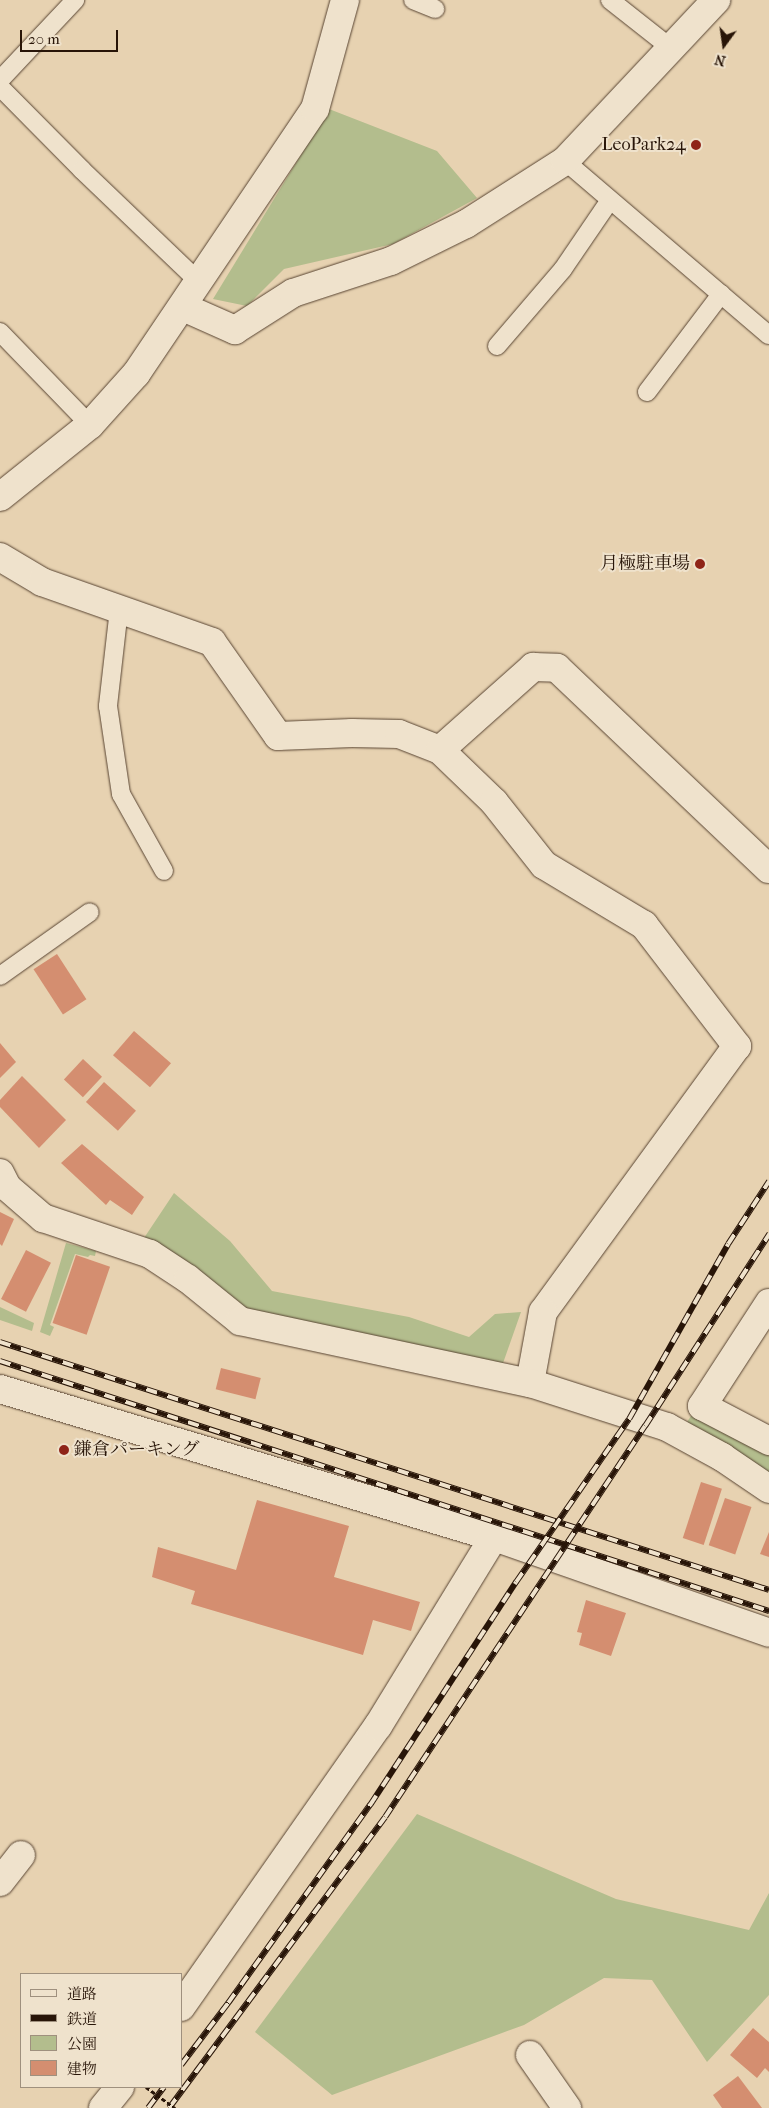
<!DOCTYPE html>
<meta charset="utf-8">
<style>
body{margin:0}
#map{position:relative;width:769px;height:2108px;overflow:hidden;background:#e7d2b1;font-family:"IM FELL French Canon","Noto Serif JP",serif}
div>[style]{position:absolute}
[style*='--x']{left:calc(var(--x)*1px);top:calc(var(--y)*1px);width:calc(var(--w)*1px);rotate:calc(var(--a)*1deg)}
.green>*{inset:0;background:#b3bd8d}
.building>*{inset:0;background:#d48e70;transform-origin:0 0}
.roads{filter:drop-shadow(0 0 1px #584432) drop-shadow(0 0 1px #584432)}
.lane>*{height:18px;margin:-9px;padding:0 9px;transform-origin:9px;border-radius:9px;background:#efe2cc}
.street>*{height:28px;margin:-14px;padding:0 14px;transform-origin:14px;border-radius:14px;background:#efe2cc}
.rail>*{height:5.5px;margin-top:-2.75px;transform-origin:0;background:repeating-linear-gradient(90deg,#efe2cc 0 11px,#281508 0 22px);box-sizing:border-box;border-block:1px solid #281508}
.path-bridge>*{height:3px;margin-top:-1.5px;transform-origin:0;background:repeating-linear-gradient(90deg,#281508 0 4px,transparent 0 6.5px)}
.dots>*{width:14px;height:14px;translate:-50% -50%;box-sizing:border-box;border:2px solid #efe2cc;border-radius:50%}
span{translate:-50% -50%;white-space:nowrap;text-align:center;line-height:1.15;-webkit-text-stroke:4px #efe2cc;paint-order:stroke}
.poi-label{font-size:18px;color:#281508}
.right{translate:-100% -50%;text-align:right}
.left{translate:0 -50%;text-align:left}
.legend{position:absolute;left:20px;top:1973px;width:162px;height:115px;box-sizing:border-box;background:#efe2cc;border:1px solid #9f907e;margin:0;padding:6px 9px;list-style:none;font-size:15px;color:#281508}
.legend li{display:flex;align-items:center;gap:10px;height:25px}
.legend b{width:25px;border:1px solid #9f907e}
.north{position:absolute;left:699px;top:20px;width:50px;height:50px;-webkit-text-stroke:4px #efe2cc;paint-order:stroke;rotate:194deg;font-size:14px;font-weight:700;line-height:20px;text-align:center;color:#281508}
.north::after{content:'';display:block;margin:auto;width:18px;height:22px;background:#281508;clip-path:polygon(50% 0,100% 100%,50% 72%,0 100%)}
.scale{position:absolute;left:20px;top:30px;width:98px;height:22px;box-sizing:border-box;border:2px solid #281508;border-top:0;padding-left:6px;font-size:15px;line-height:18px;white-space:nowrap;color:#281508;-webkit-text-stroke:4px #efe2cc;paint-order:stroke}
</style>
<div id="map">
<div class="green">
<i style="clip-path:polygon(329px 109px,437px 151px,477px 198px,393px 244px,284px 269px,247px 306px,213px 299px)"></i>
<i style="clip-path:polygon(174px 1193px,230px 1241px,272px 1291px,409px 1317px,469px 1337px,495px 1314px,521px 1312px,502px 1366px,237px 1308px,144px 1238px)"></i>
<i style="clip-path:polygon(66px 1243px,96px 1251px,95px 1256px,90px 1255px,88px 1257px,75px 1254px,50px 1325px,54px 1327px,50px 1336px,40px 1332px)"></i>
<i style="clip-path:polygon(0 1307px,34px 1323px,32px 1331px,0 1320px)"></i>
<i style="clip-path:polygon(695px 1410px,769px 1449px,769px 1478px,683px 1428px)"></i>
<i style="clip-path:polygon(417px 1814px,616px 1899px,749px 1930px,769px 1893px,769px 1995px,707px 2062px,652px 1980px,604px 1978px,524px 2025px,332px 2095px,255px 2032px)"></i>
</div>
<div class="building">
<i style="left:57px;top:954px;width:54px;height:28px;rotate:57deg"></i>
<i style="left:134px;top:1031px;width:49px;height:32px;rotate:41deg"></i>
<i style="clip-path:polygon(0 1043px,16px 1062px,0 1078px)"></i>
<i style="left:83px;top:1059px;width:26px;height:28px;rotate:43deg"></i>
<i style="clip-path:polygon(22px 1076px,66px 1120px,39px 1148px,0 1107px,0 1100px)"></i>
<i style="left:104px;top:1082px;width:43px;height:27px;rotate:42deg"></i>
<i style="clip-path:polygon(82px 1144px,144px 1197px,132px 1215px,110px 1200px,106px 1205px,61px 1163px)"></i>
<i style="clip-path:polygon(0 1212px,14px 1219px,2px 1246px,0 1244px)"></i>
<i style="left:26px;top:1250px;width:28px;height:55px;rotate:27deg"></i>
<i style="left:76px;top:1255px;width:36px;height:72px;rotate:19deg"></i>
<i style="left:221px;top:1368px;width:41px;height:22px;rotate:14deg"></i>
<i style="left:701px;top:1482px;width:22px;height:59px;rotate:18deg"></i>
<i style="left:725px;top:1498px;width:28px;height:50px;rotate:19deg"></i>
<i style="clip-path:polygon(257px 1500px,349px 1526px,334px 1577px,420px 1602px,411px 1631px,373px 1620px,363px 1655px,191px 1604px,195px 1591px,152px 1577px,158px 1547px,236px 1570px)"></i>
<i style="clip-path:polygon(769px 1532px,769px 1557px,760px 1554px)"></i>
<i style="clip-path:polygon(586px 1600px,626px 1613px,611px 1656px,579px 1645px,582px 1633px,577px 1632px)"></i>
<i style="clip-path:polygon(753px 2028px,769px 2042px,769px 2072px,765px 2068px,757px 2078px,730px 2055px)"></i>
<i style="clip-path:polygon(738px 2076px,762px 2108px,722px 2108px,713px 2095px)"></i>
</div>
<div class="roads">
<div class="lane">
<i style="--x:413;--y:0;--w:24;--a:22"></i>
<i style="--x:610;--y:0;--w:79;--a:38.3"></i>
<i style="--x:0;--y:80;--w:110;--a:-46.8"></i>
<i style="--x:0;--y:87;--w:117;--a:45.3"></i>
<i style="--x:82;--y:170;--w:162;--a:43.7"></i>
<i style="--x:565;--y:161;--w:268;--a:40.5"></i>
<i style="--x:0;--y:332;--w:129;--a:45.9"></i>
<i style="--x:497;--y:346;--w:101;--a:-49.4"></i>
<i style="--x:563;--y:269;--w:83;--a:-55.7"></i>
<i style="--x:647;--y:392;--w:123;--a:-52.9"></i>
<i style="--x:119;--y:609;--w:98;--a:96.5"></i>
<i style="--x:108;--y:706;--w:89;--a:81.6"></i>
<i style="--x:121;--y:794;--w:88;--a:60.8"></i>
<i style="--x:0;--y:976;--w:110;--a:-35.4"></i>
</div>
<div class="street">
<i style="--x:183;--y:307;--w:57;--a:23.9"></i>
<i style="--x:235;--y:330;--w:69;--a:-32.5"></i>
<i style="--x:293;--y:293;--w:103;--a:-18.1"></i>
<i style="--x:391;--y:261;--w:84;--a:-26.3"></i>
<i style="--x:466;--y:224;--w:117;--a:-32.5"></i>
<i style="--x:565;--y:161;--w:221;--a:-46.8"></i>
<i style="--x:0;--y:497;--w:115;--a:-38.7"></i>
<i style="--x:90;--y:425;--w:69;--a:-48"></i>
<i style="--x:136;--y:374;--w:320;--a:-56"></i>
<i style="--x:315;--y:109;--w:113;--a:-74.6"></i>
<i style="--x:0;--y:557;--w:49;--a:30.8"></i>
<i style="--x:42;--y:582;--w:180;--a:19.4"></i>
<i style="--x:212;--y:642;--w:115;--a:54.9"></i>
<i style="--x:278;--y:736;--w:74;--a:-2.3"></i>
<i style="--x:352;--y:733;--w:47;--a:1.2"></i>
<i style="--x:399;--y:734;--w:44;--a:21.3"></i>
<i style="--x:440;--y:750;--w:75;--a:43.9"></i>
<i style="--x:494;--y:802;--w:80;--a:51.6"></i>
<i style="--x:544;--y:865;--w:117;--a:31"></i>
<i style="--x:644;--y:925;--w:153;--a:52.5"></i>
<i style="--x:737;--y:1046;--w:329;--a:126.1"></i>
<i style="--x:543;--y:1312;--w:72;--a:100.4"></i>
<i style="--x:440;--y:750;--w:125;--a:-41.7"></i>
<i style="--x:533;--y:667;--w:24;--a:2"></i>
<i style="--x:557;--y:668;--w:292;--a:43.5"></i>
<i style="--x:0;--y:1173;--w:16;--a:63"></i>
<i style="--x:7;--y:1187;--w:48;--a:40.7"></i>
<i style="--x:43;--y:1218;--w:113;--a:18.6"></i>
<i style="--x:150;--y:1254;--w:45;--a:33.3"></i>
<i style="--x:188;--y:1279;--w:67;--a:38.9"></i>
<i style="--x:240;--y:1321;--w:297;--a:12.1"></i>
<i style="--x:530;--y:1383;--w:144;--a:17.8"></i>
<i style="--x:667;--y:1427;--w:63;--a:28.6"></i>
<i style="--x:722;--y:1457;--w:57;--a:34.2"></i>
<i style="--x:769;--y:1303;--w:123;--a:123"></i>
<i style="--x:702;--y:1406;--w:76;--a:27.6"></i>
<i style="--x:0;--y:1389;--w:516;--a:16.68"></i>
<i style="--x:494;--y:1537;--w:291;--a:19.2"></i>
<i style="--x:0;--y:1882;--w:34;--a:-52"></i>
<i style="--x:181;--y:2007;--w:343;--a:-55"></i>
<i style="--x:378;--y:1726;--w:222;--a:-58.5"></i>
<i style="--x:530;--y:2055;--w:65;--a:55.1"></i>
<i style="--x:103;--y:2108;--w:27;--a:-51"></i>
</div>
</div>
<div class="rail">
<i style="--x:0;--y:1342;--w:808;--a:17.87"></i>
<i style="--x:0;--y:1361;--w:809;--a:18.01"></i>
<i style="--x:181;--y:2065;--w:78;--a:-52.8"></i>
<i style="--x:228;--y:2003;--w:244;--a:-54.4"></i>
<i style="--x:370;--y:1805;--w:267;--a:-56.8"></i>
<i style="--x:516;--y:1582;--w:198;--a:-55.3"></i>
<i style="--x:629;--y:1419;--w:201;--a:-60.5"></i>
<i style="--x:728;--y:1244;--w:75;--a:-56.9"></i>
<i style="--x:148;--y:2108;--w:26;--a:-53"></i>
<i style="--x:169;--y:2108;--w:362;--a:-53.4"></i>
<i style="--x:385;--y:1817;--w:470;--a:-56.4"></i>
<i style="--x:645;--y:1426;--w:229;--a:-57.1"></i>
</div>
<div class="path-bridge">
<i style="--x:146;--y:2087;--w:36;--a:36"></i>
</div>
<div class="dots">
<i style="left:696px;top:145px;background:#8f2418"></i>
<i style="left:700px;top:564px;background:#8f2418"></i>
<i style="left:64px;top:1450px;background:#8f2418"></i>
</div>
<div class="poi-label">
<span class="right" style="left:686px;top:145px">LeoPark24</span>
<span class="right" style="left:690px;top:564px">月極駐車場</span>
<span class="left" style="left:74px;top:1450px">鎌倉パーキング</span>
</div>
<ul class="legend">
<li><b style="height:6px;background:#efe2cc"></b>道路</li>
<li><b style="height:6px;background:#281508"></b>鉄道</li>
<li><b style="height:14px;background:#b3bd8d"></b>公園</li>
<li><b style="height:14px;background:#d48e70"></b>建物</li>
</ul>
<div class="north">N</div>
<div class="scale">20 m</div>
</div>
